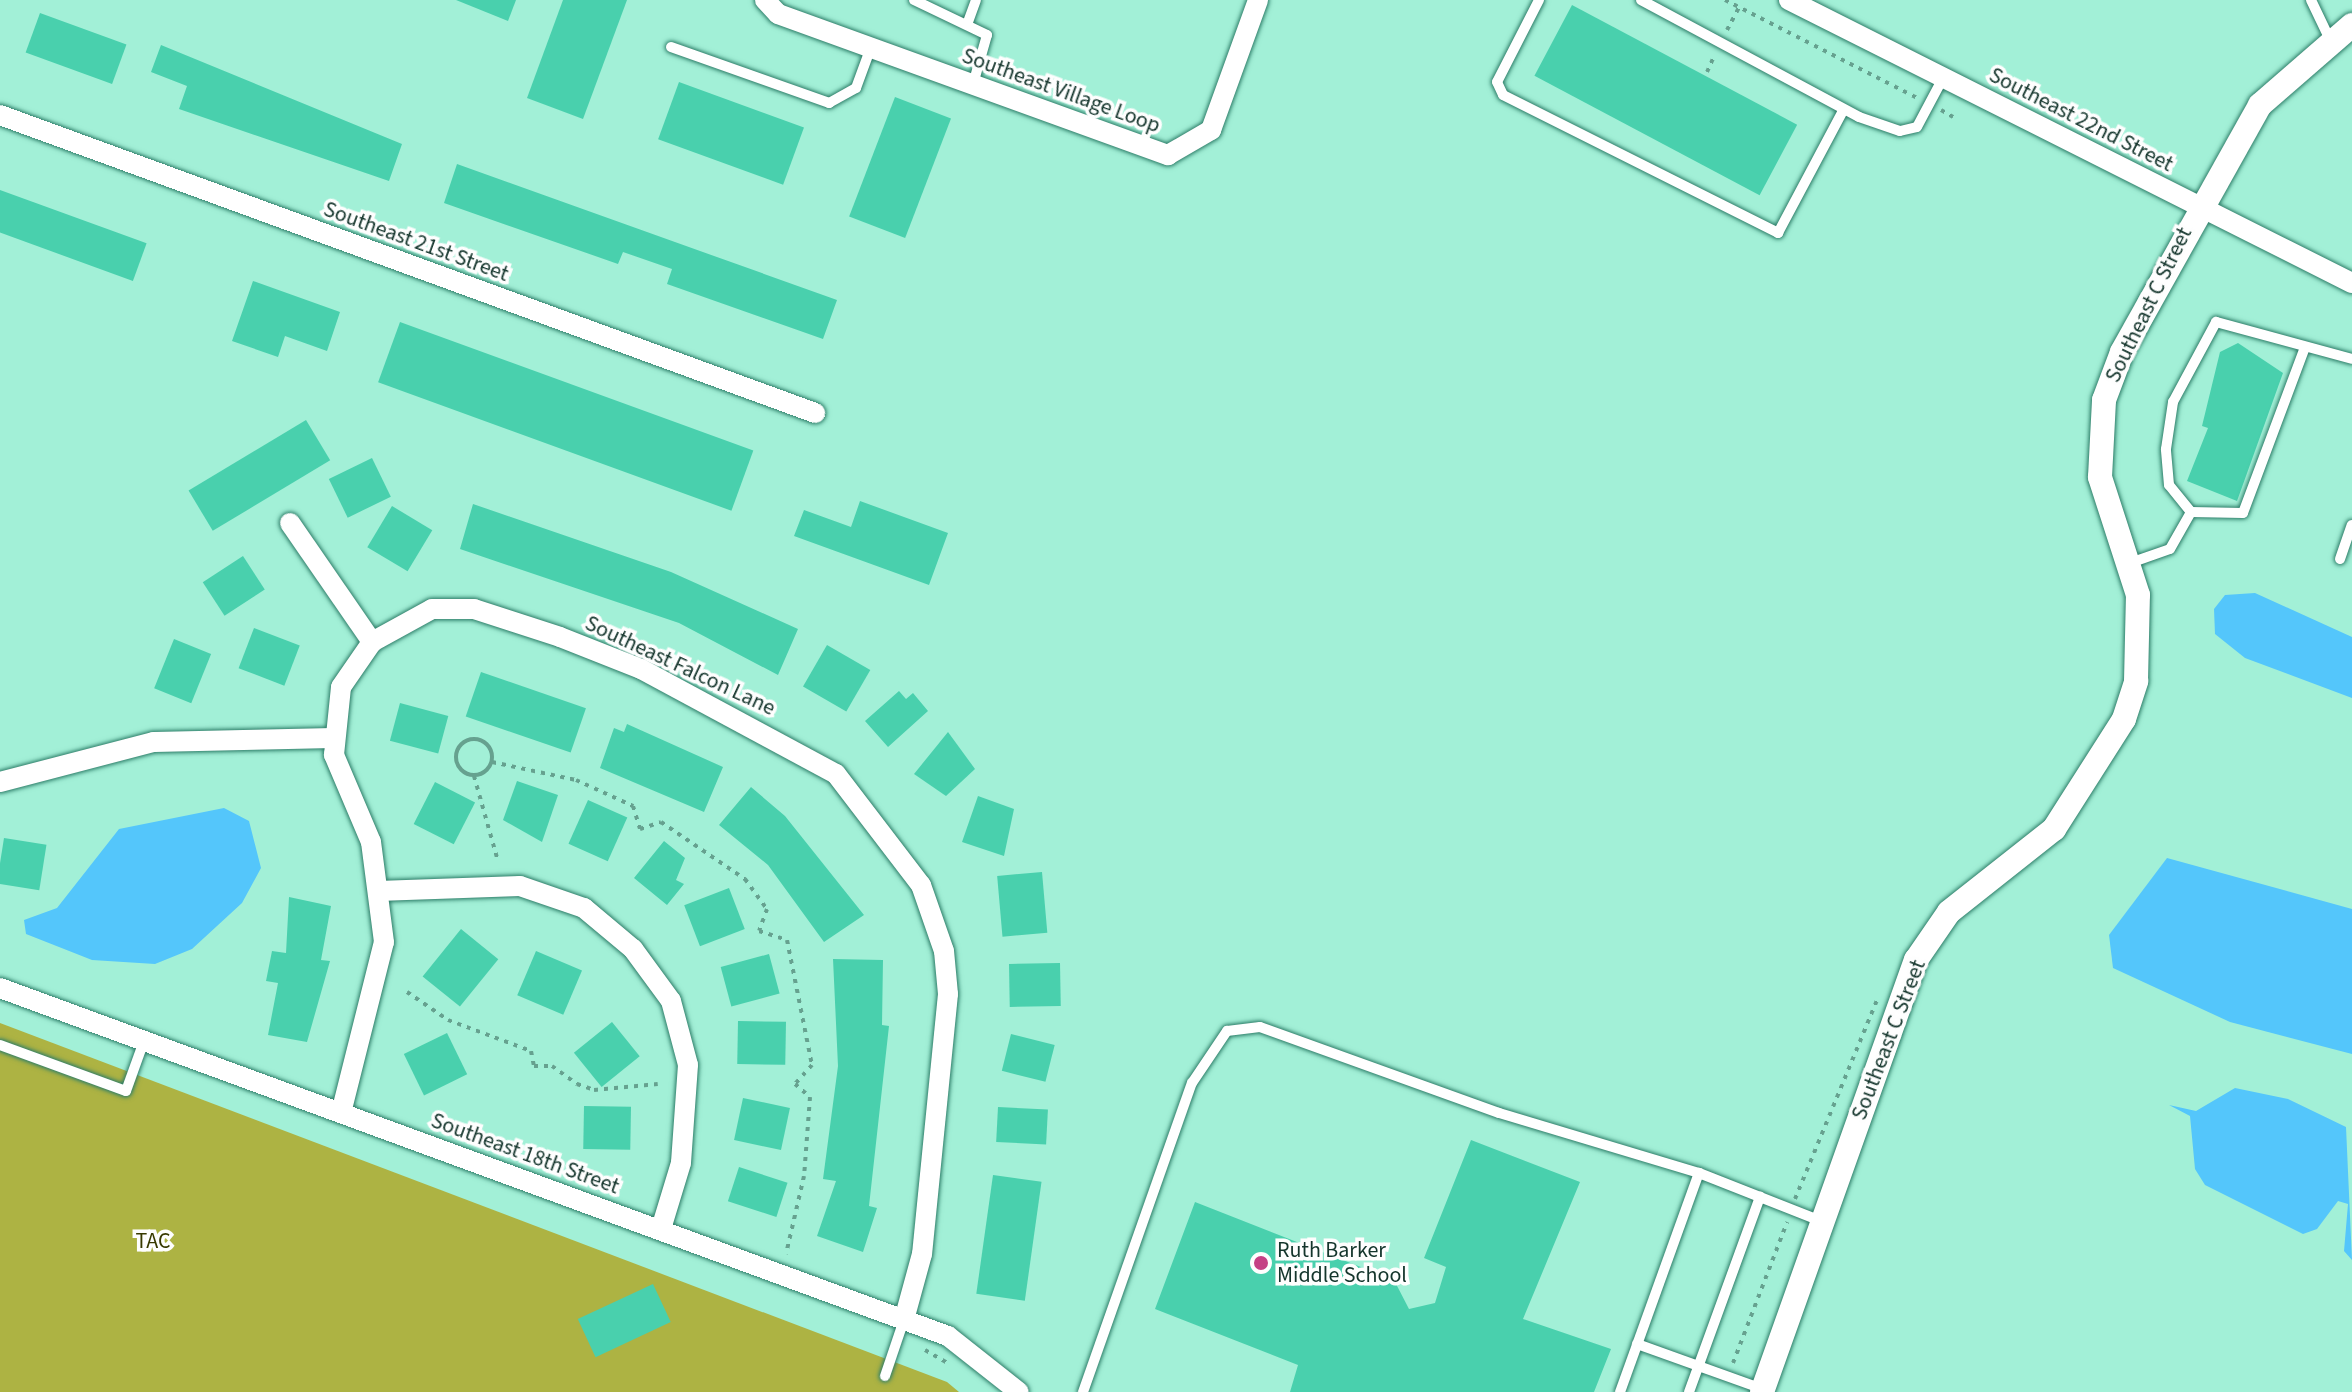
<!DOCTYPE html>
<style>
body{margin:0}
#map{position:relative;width:2352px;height:1392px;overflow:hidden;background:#a2f0d7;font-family:"Source Sans 3",sans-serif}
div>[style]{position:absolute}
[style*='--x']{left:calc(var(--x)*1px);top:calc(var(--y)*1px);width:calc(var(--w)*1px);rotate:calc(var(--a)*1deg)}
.green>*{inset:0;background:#adb343}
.water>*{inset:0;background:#54c6fb}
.building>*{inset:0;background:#49d0ad;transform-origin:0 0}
.path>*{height:4px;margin-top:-2px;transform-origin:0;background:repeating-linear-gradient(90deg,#66a18f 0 4px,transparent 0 10px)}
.path>.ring{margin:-2px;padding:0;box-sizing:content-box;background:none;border:4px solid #66a18f;border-radius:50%}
.roads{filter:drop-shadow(0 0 2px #2d7d68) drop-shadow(0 0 2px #2d7d68)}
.service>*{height:10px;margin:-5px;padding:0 5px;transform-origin:5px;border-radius:5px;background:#fff}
.minor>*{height:20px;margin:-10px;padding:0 10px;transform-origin:10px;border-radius:10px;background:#fff}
.tertiary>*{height:24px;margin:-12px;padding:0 12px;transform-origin:12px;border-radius:12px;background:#fff}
.dots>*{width:22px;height:22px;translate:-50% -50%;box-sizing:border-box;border:4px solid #fefefe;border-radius:50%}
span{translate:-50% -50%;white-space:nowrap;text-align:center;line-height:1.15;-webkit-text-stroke:7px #fefefe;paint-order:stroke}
.street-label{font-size:22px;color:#14352c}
.park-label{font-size:22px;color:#373900}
.poi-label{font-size:22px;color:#14352c}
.left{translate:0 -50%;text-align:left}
</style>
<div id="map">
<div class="green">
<i style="clip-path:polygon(0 1023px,947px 1382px,959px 1392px,0 1392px)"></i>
</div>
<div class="water">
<i style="clip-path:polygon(2255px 593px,2352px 637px,2352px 698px,2245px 658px,2215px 634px,2214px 609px,2225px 595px)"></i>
<i style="clip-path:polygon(224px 808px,249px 821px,261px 868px,242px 903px,192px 949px,155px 964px,92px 960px,26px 934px,24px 920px,57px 908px,119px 829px)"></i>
<i style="clip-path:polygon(2167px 858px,2352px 909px,2352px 1054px,2230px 1022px,2113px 968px,2109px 935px)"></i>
<i style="clip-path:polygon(2235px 1088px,2288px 1099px,2346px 1127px,2352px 1260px,2344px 1251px,2348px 1204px,2338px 1201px,2317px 1229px,2303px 1234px,2205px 1185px,2195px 1169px,2190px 1116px,2169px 1105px,2196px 1111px)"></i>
</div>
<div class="building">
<i style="clip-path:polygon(456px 0,516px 0,508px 21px)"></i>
<i style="clip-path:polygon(563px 0,627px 0,583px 119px,527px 98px)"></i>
<i style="left:1572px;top:5px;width:255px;height:80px;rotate:28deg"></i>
<i style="left:40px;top:13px;width:92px;height:42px;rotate:20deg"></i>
<i style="clip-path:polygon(161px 45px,402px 144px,389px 181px,179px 109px,187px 86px,151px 72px)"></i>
<i style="left:679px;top:82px;width:133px;height:61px;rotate:20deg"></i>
<i style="left:895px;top:97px;width:60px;height:128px;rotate:21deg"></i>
<i style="clip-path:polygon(457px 164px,837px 300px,823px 339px,667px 284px,672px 269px,623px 252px,618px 264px,444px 203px)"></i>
<i style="left:0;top:190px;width:156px;height:40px;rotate:20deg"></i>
<i style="clip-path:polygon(253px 281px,340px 312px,327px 351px,285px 336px,278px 357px,232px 341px)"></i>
<i style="left:400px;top:322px;width:376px;height:64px;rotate:20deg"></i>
<i style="clip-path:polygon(2238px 343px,2283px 373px,2237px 501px,2187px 481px,2208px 428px,2202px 426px,2220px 352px)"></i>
<i style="left:306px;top:420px;width:47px;height:137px;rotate:59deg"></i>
<i style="left:372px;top:458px;width:43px;height:48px;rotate:64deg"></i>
<i style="clip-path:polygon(860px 501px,948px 533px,929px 585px,794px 536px,804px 510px,851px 527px)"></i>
<i style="clip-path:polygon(473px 504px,671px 572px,798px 629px,778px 675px,679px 623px,460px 549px)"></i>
<i style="left:392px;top:506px;width:47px;height:48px;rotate:31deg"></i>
<i style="left:243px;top:556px;width:40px;height:48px;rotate:57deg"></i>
<i style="left:254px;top:628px;width:49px;height:43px;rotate:21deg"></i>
<i style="left:174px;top:639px;width:40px;height:53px;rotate:22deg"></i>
<i style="left:827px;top:645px;width:50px;height:48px;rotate:30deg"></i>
<i style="left:481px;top:672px;width:111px;height:47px;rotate:19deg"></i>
<i style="clip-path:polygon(899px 691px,906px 699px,913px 693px,928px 711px,888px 747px,865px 721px)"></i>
<i style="left:400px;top:703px;width:50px;height:39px;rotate:15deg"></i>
<i style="clip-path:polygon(627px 724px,723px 767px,704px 812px,600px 768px,614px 728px,624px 732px)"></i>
<i style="clip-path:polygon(948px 732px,975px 769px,946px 796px,914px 774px)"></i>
<i style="clip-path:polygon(517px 781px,558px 795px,542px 842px,503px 820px)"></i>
<i style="left:435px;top:782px;width:45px;height:47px;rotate:27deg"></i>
<i style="clip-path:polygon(751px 787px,785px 816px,864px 915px,824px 942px,768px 865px,719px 825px)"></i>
<i style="clip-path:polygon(978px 796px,1014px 809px,1004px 856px,962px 842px)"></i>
<i style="left:588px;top:800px;width:43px;height:48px;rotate:24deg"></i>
<i style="left:4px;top:838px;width:43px;height:46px;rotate:9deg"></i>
<i style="clip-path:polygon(664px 841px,685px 858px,676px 880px,684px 884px,667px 905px,634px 878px)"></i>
<i style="left:1042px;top:872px;width:61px;height:45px;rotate:85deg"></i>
<i style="left:729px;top:888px;width:44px;height:48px;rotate:69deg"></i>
<i style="clip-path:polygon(289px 897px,331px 906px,321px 960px,330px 961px,307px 1042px,268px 1035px,278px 983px,266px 981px,272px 951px,286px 953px)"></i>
<i style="left:461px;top:929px;width:48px;height:61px;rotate:39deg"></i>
<i style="left:536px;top:951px;width:50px;height:48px;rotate:23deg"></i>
<i style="left:769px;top:954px;width:41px;height:50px;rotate:75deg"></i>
<i style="clip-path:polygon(833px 959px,883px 960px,882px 1025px,889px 1026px,869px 1206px,877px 1208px,863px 1252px,817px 1236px,836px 1181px,823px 1179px,838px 1066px)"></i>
<i style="left:1060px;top:963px;width:43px;height:51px;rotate:89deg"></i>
<i style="left:738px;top:1021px;width:48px;height:43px;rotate:1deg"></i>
<i style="left:612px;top:1022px;width:44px;height:49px;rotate:51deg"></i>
<i style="left:447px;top:1033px;width:46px;height:48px;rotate:64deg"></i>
<i style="left:1011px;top:1034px;width:45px;height:38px;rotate:14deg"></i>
<i style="left:743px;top:1098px;width:48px;height:43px;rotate:12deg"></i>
<i style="left:584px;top:1106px;width:47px;height:43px;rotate:1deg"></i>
<i style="left:998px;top:1107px;width:50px;height:35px;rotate:3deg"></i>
<i style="clip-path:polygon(1471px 1140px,1580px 1182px,1523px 1319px,1611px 1349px,1594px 1392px,1290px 1392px,1298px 1365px,1155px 1309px,1195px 1202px,1394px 1280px,1409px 1309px,1435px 1303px,1446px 1267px,1424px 1258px)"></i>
<i style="left:739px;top:1167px;width:51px;height:36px;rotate:18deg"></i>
<i style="left:993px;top:1175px;width:49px;height:120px;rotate:8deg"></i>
<i style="left:653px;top:1284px;width:42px;height:83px;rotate:65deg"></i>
</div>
<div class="path">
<i style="--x:1725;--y:0;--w:218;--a:27"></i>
<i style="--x:1727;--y:30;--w:26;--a:-62"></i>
<i style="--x:1707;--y:72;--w:17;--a:-66"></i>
<i style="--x:1941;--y:110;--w:14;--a:30"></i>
<i class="ring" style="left:456px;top:739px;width:32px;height:32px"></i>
<i style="--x:492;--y:762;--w:86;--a:12.1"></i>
<i style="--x:576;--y:780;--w:63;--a:24.5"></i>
<i style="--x:633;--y:806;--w:24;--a:73"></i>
<i style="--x:640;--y:829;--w:22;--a:-18"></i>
<i style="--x:661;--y:822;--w:102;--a:34.2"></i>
<i style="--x:745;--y:879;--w:37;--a:54"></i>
<i style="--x:767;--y:909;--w:23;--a:110"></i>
<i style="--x:759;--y:931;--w:29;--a:18"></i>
<i style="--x:787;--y:940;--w:127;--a:78.7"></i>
<i style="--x:812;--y:1065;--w:25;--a:132"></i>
<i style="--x:795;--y:1084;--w:20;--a:41"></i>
<i style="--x:810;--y:1097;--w:79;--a:94.3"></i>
<i style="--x:804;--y:1176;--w:80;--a:103"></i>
<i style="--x:474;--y:776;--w:85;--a:74.3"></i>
<i style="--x:407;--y:992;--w:50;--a:34.3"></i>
<i style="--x:448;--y:1020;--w:89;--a:20.5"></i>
<i style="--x:531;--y:1051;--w:15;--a:79"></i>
<i style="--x:534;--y:1066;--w:18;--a:0"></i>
<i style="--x:552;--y:1066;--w:31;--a:36"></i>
<i style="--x:577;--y:1084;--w:18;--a:19"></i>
<i style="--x:594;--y:1090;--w:64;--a:-5.4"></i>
<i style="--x:1795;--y:1199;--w:215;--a:-67.6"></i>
<i style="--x:925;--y:1350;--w:28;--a:30"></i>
<i style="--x:1733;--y:1363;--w:151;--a:-69"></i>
</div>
<div class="roads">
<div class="service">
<i style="--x:914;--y:0;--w:81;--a:25.6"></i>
<i style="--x:987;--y:35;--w:51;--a:105.9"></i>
<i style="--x:1539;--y:0;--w:92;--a:117.1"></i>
<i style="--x:1497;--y:82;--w:14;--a:65"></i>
<i style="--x:1503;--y:95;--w:308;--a:26.6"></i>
<i style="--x:1778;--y:233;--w:140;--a:-62"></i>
<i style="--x:1641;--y:0;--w:247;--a:28.2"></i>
<i style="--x:1859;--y:117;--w:43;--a:18.9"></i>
<i style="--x:1900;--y:131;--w:17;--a:-13"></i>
<i style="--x:1917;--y:127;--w:55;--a:-62"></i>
<i style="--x:2311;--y:0;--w:47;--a:64.5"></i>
<i style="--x:968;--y:22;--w:23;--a:-70"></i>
<i style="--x:671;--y:47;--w:168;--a:19.5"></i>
<i style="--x:829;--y:103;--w:31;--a:-29"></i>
<i style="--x:856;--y:88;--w:44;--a:-69.9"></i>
<i style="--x:2191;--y:512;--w:52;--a:1.1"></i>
<i style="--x:2243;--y:513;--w:174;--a:-69.5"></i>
<i style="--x:2340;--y:559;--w:36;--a:-71"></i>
<i style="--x:2130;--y:563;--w:42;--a:-19.3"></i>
<i style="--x:2170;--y:549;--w:43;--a:-60.4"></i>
<i style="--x:2191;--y:512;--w:35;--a:-129"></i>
<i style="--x:2169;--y:485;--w:36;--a:-95"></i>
<i style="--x:2166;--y:449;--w:48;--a:-81.5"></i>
<i style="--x:2173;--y:402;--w:91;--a:-61.7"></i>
<i style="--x:2216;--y:322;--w:141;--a:15.2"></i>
<i style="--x:0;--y:1045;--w:134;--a:20.1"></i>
<i style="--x:126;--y:1091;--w:53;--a:-70.2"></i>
<i style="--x:1637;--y:1344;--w:134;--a:19.7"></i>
<i style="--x:885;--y:1376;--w:59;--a:-71.3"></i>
<i style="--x:1083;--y:1392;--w:328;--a:-70.6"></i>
<i style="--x:1192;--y:1083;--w:63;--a:-56.1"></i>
<i style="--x:1227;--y:1031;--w:33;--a:-7"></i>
<i style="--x:1260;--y:1027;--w:254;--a:19.8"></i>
<i style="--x:1499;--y:1113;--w:209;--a:16.7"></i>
<i style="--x:1620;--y:1392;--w:233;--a:-70.2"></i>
<i style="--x:1699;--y:1173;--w:131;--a:21.5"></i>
<i style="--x:1689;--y:1392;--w:208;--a:-70"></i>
</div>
<div class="minor">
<i style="--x:765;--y:0;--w:19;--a:47"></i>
<i style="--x:778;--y:14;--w:415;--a:19.9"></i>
<i style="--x:1168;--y:155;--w:50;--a:-30.2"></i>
<i style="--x:1211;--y:130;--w:138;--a:-70.1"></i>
<i style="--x:1789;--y:0;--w:630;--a:26.69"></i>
<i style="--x:0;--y:115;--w:868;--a:20.08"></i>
<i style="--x:290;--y:523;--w:145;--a:55.4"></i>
<i style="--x:0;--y:782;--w:159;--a:-14.6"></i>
<i style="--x:154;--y:742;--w:179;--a:-1.3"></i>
<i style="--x:378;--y:891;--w:142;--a:-2"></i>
<i style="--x:520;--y:886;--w:68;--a:19"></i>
<i style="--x:584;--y:908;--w:64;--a:39.9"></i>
<i style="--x:633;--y:949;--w:64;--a:53.8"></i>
<i style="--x:671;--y:1001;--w:66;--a:75.1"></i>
<i style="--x:688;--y:1065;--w:98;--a:94.1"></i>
<i style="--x:681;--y:1163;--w:69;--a:106.9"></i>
<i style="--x:0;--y:988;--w:1010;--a:20.16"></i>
<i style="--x:948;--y:1336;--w:90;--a:38.3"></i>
<i style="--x:341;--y:1113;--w:176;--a:-75.9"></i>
<i style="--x:384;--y:942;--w:101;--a:-97.4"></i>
<i style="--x:371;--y:842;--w:95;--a:-113"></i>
<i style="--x:334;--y:755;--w:68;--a:-84.1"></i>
<i style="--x:341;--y:687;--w:55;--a:-55.4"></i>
<i style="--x:372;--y:642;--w:68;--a:-28.8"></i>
<i style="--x:432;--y:609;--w:42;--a:0"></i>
<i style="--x:474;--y:609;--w:90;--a:18"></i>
<i style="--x:560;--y:637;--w:87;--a:21.6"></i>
<i style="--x:641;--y:669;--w:221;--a:28.3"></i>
<i style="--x:836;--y:774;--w:140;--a:52.6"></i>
<i style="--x:921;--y:885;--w:70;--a:70.8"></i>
<i style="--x:944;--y:951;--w:43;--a:84.7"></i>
<i style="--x:948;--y:994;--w:261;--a:95.7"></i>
<i style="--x:922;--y:1254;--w:68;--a:105.3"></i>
</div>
<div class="tertiary">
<i style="--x:1762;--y:1392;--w:459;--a:-70.4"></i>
<i style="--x:1916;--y:960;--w:58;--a:-55.5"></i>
<i style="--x:1949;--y:912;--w:134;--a:-38.3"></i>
<i style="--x:2054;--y:829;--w:130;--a:-57.5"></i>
<i style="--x:2124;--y:719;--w:40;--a:-72"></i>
<i style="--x:2136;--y:681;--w:86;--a:-88.7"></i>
<i style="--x:2138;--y:595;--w:124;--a:-107.9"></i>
<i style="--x:2100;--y:477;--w:77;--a:-87"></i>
<i style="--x:2104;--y:400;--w:51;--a:-69.4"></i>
<i style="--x:2122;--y:352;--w:283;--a:-60.8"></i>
<i style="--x:2260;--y:105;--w:122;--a:-41"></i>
</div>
</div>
<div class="dots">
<i style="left:1261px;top:1263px;background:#c54185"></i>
</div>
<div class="street-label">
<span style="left:1061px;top:91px;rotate:20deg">Southeast Village Loop</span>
<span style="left:2081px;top:120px;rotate:27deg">Southeast 22nd Street</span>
<span style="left:416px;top:242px;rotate:20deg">Southeast 21st Street</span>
<span style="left:2149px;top:305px;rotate:-64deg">Southeast C Street</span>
<span style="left:680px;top:666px;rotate:25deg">Southeast Falcon Lane</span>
<span style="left:1889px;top:1040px;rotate:-69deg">Southeast C Street</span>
<span style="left:525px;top:1154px;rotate:20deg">Southeast 18th Street</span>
</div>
<div class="park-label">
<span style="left:153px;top:1242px">TAC</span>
</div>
<div class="poi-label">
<span class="left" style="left:1277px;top:1263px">Ruth Barker<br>Middle School</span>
</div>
</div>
